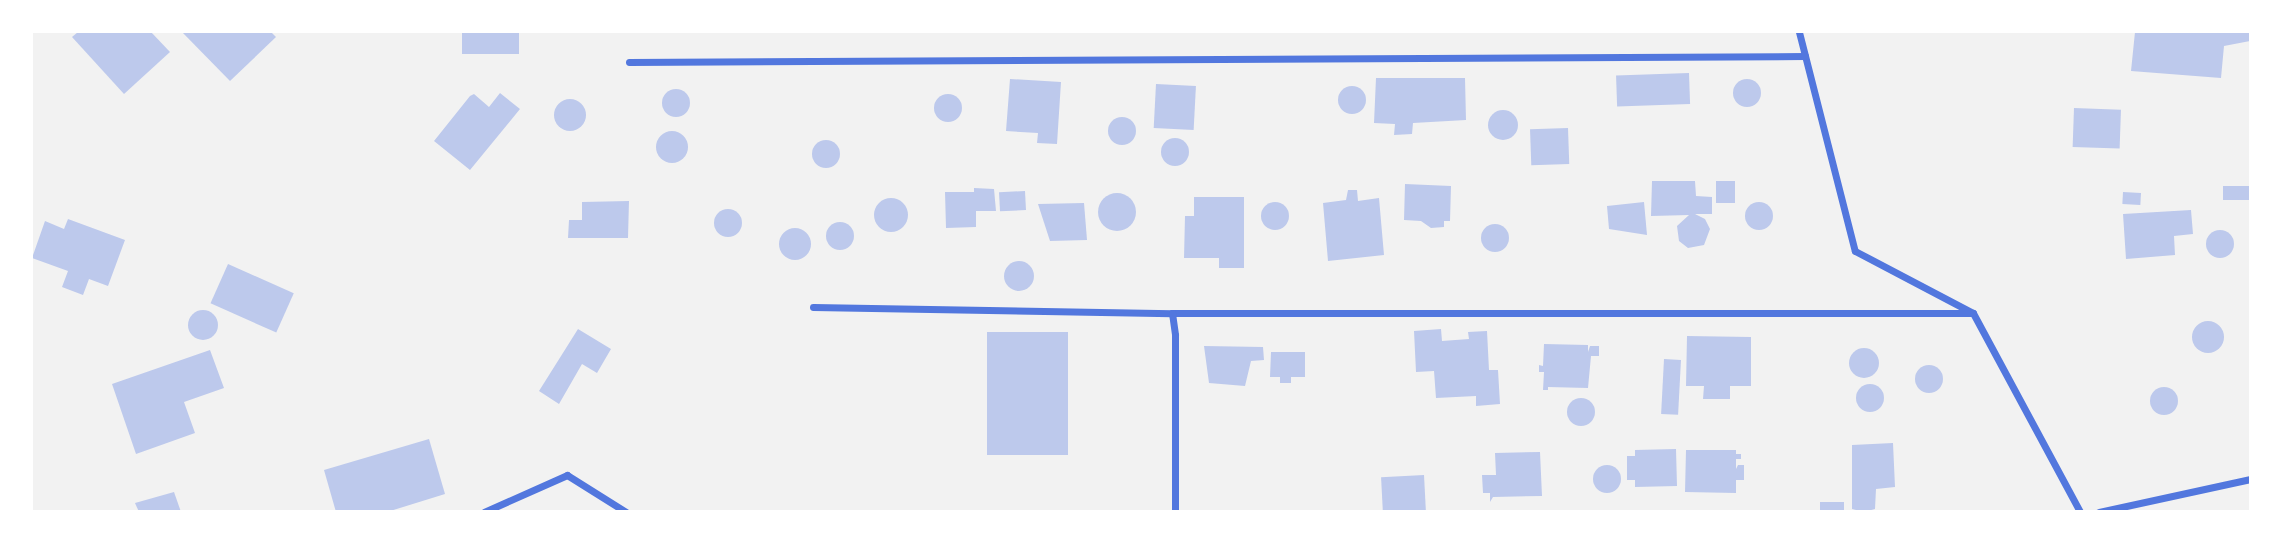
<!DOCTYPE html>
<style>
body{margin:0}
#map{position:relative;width:2282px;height:543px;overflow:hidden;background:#f2f2f2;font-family:Georgia,serif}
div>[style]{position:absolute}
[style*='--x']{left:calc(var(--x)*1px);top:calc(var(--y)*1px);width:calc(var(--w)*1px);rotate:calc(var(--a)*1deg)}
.building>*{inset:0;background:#bdc9ec;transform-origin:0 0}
.round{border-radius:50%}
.minor>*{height:7px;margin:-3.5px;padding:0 3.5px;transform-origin:3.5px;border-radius:3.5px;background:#5277de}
span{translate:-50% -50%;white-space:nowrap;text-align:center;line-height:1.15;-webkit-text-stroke:7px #fff;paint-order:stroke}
.frame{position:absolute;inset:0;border:33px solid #fff;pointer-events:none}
</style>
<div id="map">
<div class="building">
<i style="clip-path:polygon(78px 32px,151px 32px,170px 52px,124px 94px,72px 37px)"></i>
<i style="clip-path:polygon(182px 32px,271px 32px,276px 37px,230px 81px)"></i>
<i style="left:462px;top:32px;width:57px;height:22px"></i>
<i style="clip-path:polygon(2135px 32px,2250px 32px,2250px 41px,2224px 46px,2221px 78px,2131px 71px)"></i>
<i style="left:1689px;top:73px;width:31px;height:73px;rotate:88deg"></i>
<i style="clip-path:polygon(1376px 78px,1465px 78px,1466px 120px,1413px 123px,1412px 134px,1394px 135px,1395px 124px,1374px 123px)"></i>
<i style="clip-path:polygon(1010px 79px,1061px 82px,1057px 144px,1037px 143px,1038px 133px,1006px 131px)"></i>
<i class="round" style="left:1733px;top:79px;width:28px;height:28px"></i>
<i style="left:1156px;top:84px;width:40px;height:44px;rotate:3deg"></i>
<i class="round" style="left:1338px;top:86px;width:28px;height:28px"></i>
<i class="round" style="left:662px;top:89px;width:28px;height:28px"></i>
<i style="clip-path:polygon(500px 93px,520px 109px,470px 170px,434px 141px,470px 96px,474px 94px,489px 107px)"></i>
<i class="round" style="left:934px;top:94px;width:28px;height:28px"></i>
<i class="round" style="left:554px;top:99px;width:32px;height:32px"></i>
<i style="left:2074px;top:108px;width:47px;height:39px;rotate:2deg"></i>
<i class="round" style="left:1488px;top:110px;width:30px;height:30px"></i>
<i class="round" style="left:1108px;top:117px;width:28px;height:28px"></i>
<i style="left:1568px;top:128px;width:36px;height:38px;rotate:88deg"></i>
<i class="round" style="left:656px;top:131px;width:32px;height:32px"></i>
<i class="round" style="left:1161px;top:138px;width:28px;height:28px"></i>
<i class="round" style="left:812px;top:140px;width:28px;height:28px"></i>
<i style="clip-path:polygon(1652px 181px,1695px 181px,1696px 196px,1712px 197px,1712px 214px,1695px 214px,1705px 219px,1710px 229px,1704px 245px,1688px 248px,1679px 241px,1677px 226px,1689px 215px,1651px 216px)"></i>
<i style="left:1716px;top:181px;width:19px;height:22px"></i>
<i style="clip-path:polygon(1405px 184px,1451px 186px,1450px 221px,1444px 221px,1444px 227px,1431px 228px,1421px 221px,1404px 220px)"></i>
<i style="left:2250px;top:186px;width:14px;height:27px;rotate:90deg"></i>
<i style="clip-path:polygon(974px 188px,994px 189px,996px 211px,976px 211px,976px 227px,946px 228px,945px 192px,974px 192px)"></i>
<i style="clip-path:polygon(1348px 190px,1357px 190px,1358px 201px,1379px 198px,1384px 255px,1328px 261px,1323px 203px,1346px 200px)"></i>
<i style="left:1025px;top:191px;width:19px;height:26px;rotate:87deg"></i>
<i style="left:2123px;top:192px;width:18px;height:12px;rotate:3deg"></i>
<i class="round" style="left:1098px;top:193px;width:38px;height:38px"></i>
<i style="clip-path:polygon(1194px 197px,1244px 197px,1244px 268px,1219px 268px,1219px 258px,1184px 258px,1185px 216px,1194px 216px)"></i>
<i class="round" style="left:874px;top:198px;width:34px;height:34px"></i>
<i style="clip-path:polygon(629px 201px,628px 238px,568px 238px,569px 220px,582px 220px,582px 202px)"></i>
<i style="clip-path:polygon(1644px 202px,1647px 235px,1609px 229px,1607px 206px)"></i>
<i class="round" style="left:1745px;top:202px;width:28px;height:28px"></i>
<i class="round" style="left:1261px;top:202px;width:28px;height:28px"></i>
<i style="clip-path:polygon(1084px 203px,1087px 240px,1050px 241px,1038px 204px)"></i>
<i class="round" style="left:714px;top:209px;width:28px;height:28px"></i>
<i style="clip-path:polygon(2191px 210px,2193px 234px,2174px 236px,2175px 255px,2126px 259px,2123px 214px)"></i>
<i style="clip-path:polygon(68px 219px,125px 240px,108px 286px,89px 279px,83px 295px,62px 287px,68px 271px,32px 258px,45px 221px,64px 229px)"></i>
<i class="round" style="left:826px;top:222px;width:28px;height:28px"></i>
<i class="round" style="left:1481px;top:224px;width:28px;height:28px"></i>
<i class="round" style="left:779px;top:228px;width:32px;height:32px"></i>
<i class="round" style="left:2206px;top:230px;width:28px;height:28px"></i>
<i class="round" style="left:1004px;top:261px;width:30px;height:30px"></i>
<i style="left:228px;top:264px;width:72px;height:43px;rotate:24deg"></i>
<i class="round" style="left:188px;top:310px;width:30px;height:30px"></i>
<i class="round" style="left:2192px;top:321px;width:32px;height:32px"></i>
<i style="clip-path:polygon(578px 329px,611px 349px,597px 373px,582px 364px,559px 404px,539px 391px)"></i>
<i style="clip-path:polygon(1441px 329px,1442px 341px,1469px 339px,1468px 332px,1487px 331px,1489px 370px,1498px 370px,1500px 404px,1476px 406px,1476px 396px,1436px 398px,1434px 371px,1416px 372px,1414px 331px)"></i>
<i style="left:1068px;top:332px;width:123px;height:81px;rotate:90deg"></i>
<i style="clip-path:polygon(1687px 336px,1751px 337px,1751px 386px,1730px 386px,1730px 399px,1703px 399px,1704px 386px,1686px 386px)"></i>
<i style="clip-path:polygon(1544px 344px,1588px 345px,1588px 352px,1590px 346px,1599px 346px,1599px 356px,1591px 356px,1588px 388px,1548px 387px,1548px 390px,1543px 390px,1544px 372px,1539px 372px,1539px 365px,1543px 366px)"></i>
<i style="clip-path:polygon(1204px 346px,1263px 347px,1264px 360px,1251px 361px,1245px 386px,1209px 383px)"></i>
<i class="round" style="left:1849px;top:348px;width:30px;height:30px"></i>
<i style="clip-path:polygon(210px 350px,224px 388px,184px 402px,195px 433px,136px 454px,112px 384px)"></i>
<i style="clip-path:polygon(1271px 352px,1305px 352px,1305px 377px,1291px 377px,1291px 383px,1280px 383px,1280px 377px,1270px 377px)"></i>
<i style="left:1664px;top:359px;width:17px;height:55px;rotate:3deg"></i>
<i class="round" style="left:1915px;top:365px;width:28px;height:28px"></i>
<i class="round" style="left:1856px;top:384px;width:28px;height:28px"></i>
<i class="round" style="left:2150px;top:387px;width:28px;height:28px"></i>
<i class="round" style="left:1567px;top:398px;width:28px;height:28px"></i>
<i style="clip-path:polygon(429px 439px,445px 494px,387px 512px,336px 512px,324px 470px)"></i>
<i style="clip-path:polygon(1893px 443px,1895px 487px,1876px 489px,1875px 509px,1864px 512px,1852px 509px,1852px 445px)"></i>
<i style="clip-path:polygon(1676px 449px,1677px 486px,1635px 487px,1635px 480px,1627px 480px,1627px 456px,1635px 456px,1635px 450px)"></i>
<i style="clip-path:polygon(1686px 450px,1736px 450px,1736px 454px,1741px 454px,1741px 459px,1736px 459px,1736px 469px,1738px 465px,1744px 465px,1744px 480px,1736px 480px,1736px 493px,1685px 492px)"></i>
<i style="clip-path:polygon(1540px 452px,1542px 496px,1493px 497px,1490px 502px,1490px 493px,1483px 493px,1482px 475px,1496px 475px,1495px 453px)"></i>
<i class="round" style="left:1593px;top:465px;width:28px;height:28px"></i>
<i style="left:1424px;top:475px;width:37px;height:43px;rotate:87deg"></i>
<i style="clip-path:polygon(174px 492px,181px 512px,139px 512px,135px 503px)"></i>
<i style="left:1820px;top:502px;width:24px;height:10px"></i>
</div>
<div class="minor">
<i style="--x:1799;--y:32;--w:226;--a:75.7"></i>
<i style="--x:1855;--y:251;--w:133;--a:27.7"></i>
<i style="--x:1973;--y:313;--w:226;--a:61.7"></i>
<i style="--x:629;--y:62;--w:1176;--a:-0.29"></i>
<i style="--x:813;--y:307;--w:359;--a:1"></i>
<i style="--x:1172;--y:313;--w:801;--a:0"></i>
<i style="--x:1172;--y:313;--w:22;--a:82"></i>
<i style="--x:1175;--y:335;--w:177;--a:90"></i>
<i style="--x:484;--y:512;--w:91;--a:-24"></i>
<i style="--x:567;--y:475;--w:70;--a:32.1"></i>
<i style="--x:2099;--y:512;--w:155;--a:-12.3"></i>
</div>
<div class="frame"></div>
</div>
